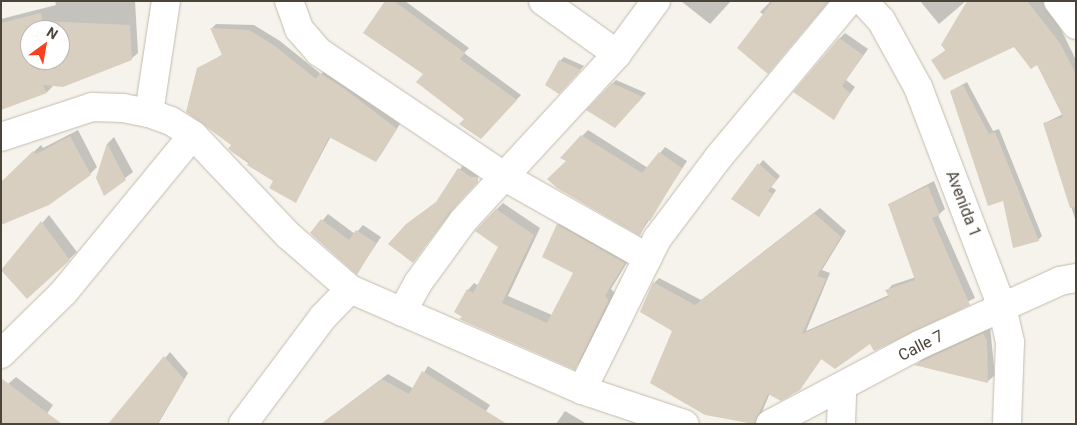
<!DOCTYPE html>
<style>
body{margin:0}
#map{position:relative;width:1077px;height:425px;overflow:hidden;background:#f6f3ec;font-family:Roboto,sans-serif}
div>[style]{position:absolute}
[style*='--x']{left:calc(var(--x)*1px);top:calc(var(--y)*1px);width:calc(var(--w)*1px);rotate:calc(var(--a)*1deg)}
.shadow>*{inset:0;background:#0003}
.building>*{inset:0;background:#d8cfc1}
.roads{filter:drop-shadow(0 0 1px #c2bbae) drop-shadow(0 0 1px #c2bbae)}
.minor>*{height:28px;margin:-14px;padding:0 14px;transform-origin:14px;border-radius:14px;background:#fff}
.tertiary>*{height:28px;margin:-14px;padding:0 14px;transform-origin:14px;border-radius:14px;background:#fff}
span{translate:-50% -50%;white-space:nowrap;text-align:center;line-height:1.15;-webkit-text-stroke:5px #fff;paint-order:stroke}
.street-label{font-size:16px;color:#4b4439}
.frame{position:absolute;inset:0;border:2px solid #4b4439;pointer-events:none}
.north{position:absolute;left:20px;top:20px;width:50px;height:50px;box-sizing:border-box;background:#fff;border:1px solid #b7b4b0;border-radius:50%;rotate:32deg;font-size:14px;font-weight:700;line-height:20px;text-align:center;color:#4b4439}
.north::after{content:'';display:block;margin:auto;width:18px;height:22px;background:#fc3f1d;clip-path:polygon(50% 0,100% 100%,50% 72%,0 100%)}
</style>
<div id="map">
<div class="shadow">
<i style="clip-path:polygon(evenodd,55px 1px,135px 1px,138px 53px,131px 59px,54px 85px,47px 92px,1px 109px,1px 19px,56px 5px,55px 1px,30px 30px,60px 30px,60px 60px,30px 60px,30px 30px)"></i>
<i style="clip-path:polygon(387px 1px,405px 1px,469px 48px,464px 53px,521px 95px,481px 138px,425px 74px)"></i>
<i style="clip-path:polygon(681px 1px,731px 1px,710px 24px)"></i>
<i style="clip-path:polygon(771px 1px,829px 1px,774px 66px,764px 15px,760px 12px)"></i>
<i style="clip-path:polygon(920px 1px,966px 1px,939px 24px)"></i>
<i style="clip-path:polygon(968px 1px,1047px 1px,1076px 60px,1076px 222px,1045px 123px,1063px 114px,1038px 63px,1014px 46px,932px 60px,946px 50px)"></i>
<i style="clip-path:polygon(216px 24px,254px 25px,280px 41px,321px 74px,326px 69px,350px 85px,400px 124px,380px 156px,376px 161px,331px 136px,296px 202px,274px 181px,231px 151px,232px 145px,199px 69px,223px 54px,212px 28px)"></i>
<i style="clip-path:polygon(845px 33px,868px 49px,846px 80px,855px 87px,833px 118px,840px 38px)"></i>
<i style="clip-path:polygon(564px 57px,584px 66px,559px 92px,560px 61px)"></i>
<i style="clip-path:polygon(616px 80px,646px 93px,614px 127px,588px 110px)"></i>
<i style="clip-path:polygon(967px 82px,993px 131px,999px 129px,1042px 236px,1038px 240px,951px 91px)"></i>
<i style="clip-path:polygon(78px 130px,97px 167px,90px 174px,1px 184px,41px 145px,43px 148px)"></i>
<i style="clip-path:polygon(588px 130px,648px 168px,665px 147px,687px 161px,640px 234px,562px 157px)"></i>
<i style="clip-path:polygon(114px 137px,133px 172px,104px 194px,98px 178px,108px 143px)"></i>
<i style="clip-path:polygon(763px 160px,780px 176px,771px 187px,776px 190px,762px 212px,733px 199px)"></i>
<i style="clip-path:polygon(463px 165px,480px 174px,417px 257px,438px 201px)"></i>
<i style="clip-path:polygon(934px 181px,945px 209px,938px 215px,975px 298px,875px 349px,871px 342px,822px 358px,800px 389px,770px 393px,757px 424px,705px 414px,654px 283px,659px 278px,701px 300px,820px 208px,846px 231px,822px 270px,830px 273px,806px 331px,889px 295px,887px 291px,892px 285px,916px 277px,889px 204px)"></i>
<i style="clip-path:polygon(503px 203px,540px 228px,508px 296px,552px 315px,575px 273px,558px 225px,564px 218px,631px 256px,611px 289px,615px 293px,581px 361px,574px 368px,463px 316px,468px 290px,474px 283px,479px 286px,500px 247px,496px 210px)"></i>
<i style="clip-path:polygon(328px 214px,355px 234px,363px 225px,381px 237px,357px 273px,312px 233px)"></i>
<i style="clip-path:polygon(49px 215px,77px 252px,27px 298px,2px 271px)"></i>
<i style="clip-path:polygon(990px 327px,995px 375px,987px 382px,917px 365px,923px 358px)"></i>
<i style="clip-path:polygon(170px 352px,188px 373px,158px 424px,111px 424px)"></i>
<i style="clip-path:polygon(428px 366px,490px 405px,478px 424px,321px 424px,388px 374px,414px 389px)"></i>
<i style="clip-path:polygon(16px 377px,53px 405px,40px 424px,8px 384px)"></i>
<i style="clip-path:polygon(565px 411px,587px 424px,556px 424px)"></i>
</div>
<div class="building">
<i style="clip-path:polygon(385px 1px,394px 1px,465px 53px,460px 59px,517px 100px,481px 139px,459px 124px,464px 119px,416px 82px,423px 74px,363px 33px)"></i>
<i style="clip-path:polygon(773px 1px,828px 1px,768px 74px,737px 48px)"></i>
<i style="clip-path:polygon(967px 1px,1027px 1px,1060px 43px,1076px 74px,1076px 207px,1070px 208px,1043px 123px,1063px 117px,1037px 65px,1031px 69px,1014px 47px,944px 80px,931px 60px,946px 51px,941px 45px)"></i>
<i style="clip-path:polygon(evenodd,41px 13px,42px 21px,130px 25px,132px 60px,63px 87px,43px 85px,47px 93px,1px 110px,1px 23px,41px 13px,30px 30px,60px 30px,60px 60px,30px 60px,30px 30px)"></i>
<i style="clip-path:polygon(210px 28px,249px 30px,275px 46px,316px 79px,320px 73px,345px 89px,397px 129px,376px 162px,329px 137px,296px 203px,269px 188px,273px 181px,247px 165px,249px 162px,228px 149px,231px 145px,186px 112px,197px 68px,222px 55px)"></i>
<i style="clip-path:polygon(839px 38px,863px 55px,842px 86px,850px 93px,834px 120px,793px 92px)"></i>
<i style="clip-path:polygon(559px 60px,581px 70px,559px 94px,545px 85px)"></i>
<i style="clip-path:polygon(612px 83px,643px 97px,615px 128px,586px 110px)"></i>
<i style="clip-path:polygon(963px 85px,989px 134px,995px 132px,1039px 241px,1013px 248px,1003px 201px,988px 206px,950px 91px)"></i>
<i style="clip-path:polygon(581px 135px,642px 173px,659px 152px,682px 168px,650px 221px,647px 220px,640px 236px,557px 188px,547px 179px,566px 161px,560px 158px)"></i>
<i style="clip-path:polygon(70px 136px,91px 175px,49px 205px,1px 225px,1px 182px,33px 151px,36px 154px)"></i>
<i style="clip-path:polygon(107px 143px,126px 180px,104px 196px,96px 178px)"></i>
<i style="clip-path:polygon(758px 163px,777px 180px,768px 191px,773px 194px,759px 217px,731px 199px)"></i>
<i style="clip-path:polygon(458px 168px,471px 177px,478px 177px,478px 182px,450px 212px,413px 263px,388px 244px,406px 224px,436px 202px)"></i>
<i style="clip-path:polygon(928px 186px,940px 215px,932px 218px,970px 305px,874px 351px,870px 344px,835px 369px,821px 359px,800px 390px,781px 401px,768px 394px,754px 424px,705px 415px,650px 383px,672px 331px,640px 312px,653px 282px,695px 305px,814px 213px,841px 237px,817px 276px,826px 279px,802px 334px,889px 297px,885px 290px,915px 280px,888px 204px)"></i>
<i style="clip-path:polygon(496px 209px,534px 235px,502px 303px,547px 323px,573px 273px,542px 257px,557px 224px,625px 263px,605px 296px,609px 300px,575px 370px,459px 319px,462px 317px,454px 312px,467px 289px,473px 293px,498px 247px,475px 231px)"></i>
<i style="clip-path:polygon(321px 219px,349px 240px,356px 230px,376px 243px,357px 275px,310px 233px)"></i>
<i style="clip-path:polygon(41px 221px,70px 260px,27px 299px,1px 270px)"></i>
<i style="clip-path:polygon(983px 333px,987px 341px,988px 383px,914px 365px)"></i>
<i style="clip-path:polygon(164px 356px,184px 379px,157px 424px,108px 424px)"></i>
<i style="clip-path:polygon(422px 371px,507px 424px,321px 424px,382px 379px,409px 394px)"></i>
<i style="clip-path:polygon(1px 378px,62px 424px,1px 424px)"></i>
</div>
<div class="roads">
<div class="minor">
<i style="--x:289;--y:1;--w:30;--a:70"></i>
<i style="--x:299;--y:29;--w:30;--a:49"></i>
<i style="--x:319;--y:52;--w:224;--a:33.9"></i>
<i style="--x:505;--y:177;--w:164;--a:29.5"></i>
<i style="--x:543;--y:1;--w:91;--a:35.6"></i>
<i style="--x:863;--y:1;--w:26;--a:47"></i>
<i style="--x:881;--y:20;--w:77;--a:61.1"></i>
<i style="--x:918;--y:87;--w:235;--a:69.1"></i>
<i style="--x:1002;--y:307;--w:36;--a:77"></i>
<i style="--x:1010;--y:342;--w:82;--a:92.1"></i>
<i style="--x:1058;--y:1;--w:30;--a:53"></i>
<i style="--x:149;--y:113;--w:113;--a:-81.4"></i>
<i style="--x:1;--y:137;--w:96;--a:-18.2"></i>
<i style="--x:92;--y:107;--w:31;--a:2"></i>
<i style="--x:123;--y:108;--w:26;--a:11"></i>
<i style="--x:149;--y:113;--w:23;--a:20"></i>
<i style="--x:171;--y:121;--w:26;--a:32"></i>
<i style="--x:402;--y:312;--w:33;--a:-61"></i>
<i style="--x:418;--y:283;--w:77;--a:-54"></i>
<i style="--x:463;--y:221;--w:227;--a:-47.3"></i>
<i style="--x:617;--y:54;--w:66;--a:-53.7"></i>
<i style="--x:582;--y:390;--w:108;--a:18.4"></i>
<i style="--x:243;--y:424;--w:134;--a:-53.2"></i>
<i style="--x:323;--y:317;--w:39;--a:-46"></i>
<i style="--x:770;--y:424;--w:169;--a:-27.9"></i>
<i style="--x:919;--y:345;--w:155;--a:-24.4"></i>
<i style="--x:1060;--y:281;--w:16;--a:-11"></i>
<i style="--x:841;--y:424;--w:37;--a:-88"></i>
</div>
<div class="tertiary">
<i style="--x:1;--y:354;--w:88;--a:-44.5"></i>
<i style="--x:64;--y:292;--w:203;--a:-50.6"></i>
<i style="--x:193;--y:135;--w:139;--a:46.5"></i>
<i style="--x:289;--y:236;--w:81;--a:41"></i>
<i style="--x:350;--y:289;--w:253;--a:23.5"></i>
<i style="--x:582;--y:390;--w:169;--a:-63.6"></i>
<i style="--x:657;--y:239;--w:101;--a:-53"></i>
<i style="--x:718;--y:158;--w:204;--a:-50.2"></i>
</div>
</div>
<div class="street-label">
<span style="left:963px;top:204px;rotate:69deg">Avenida 1</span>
<span style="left:921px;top:346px;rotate:-27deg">Calle 7</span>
</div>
<div class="frame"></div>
<div class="north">N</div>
</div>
